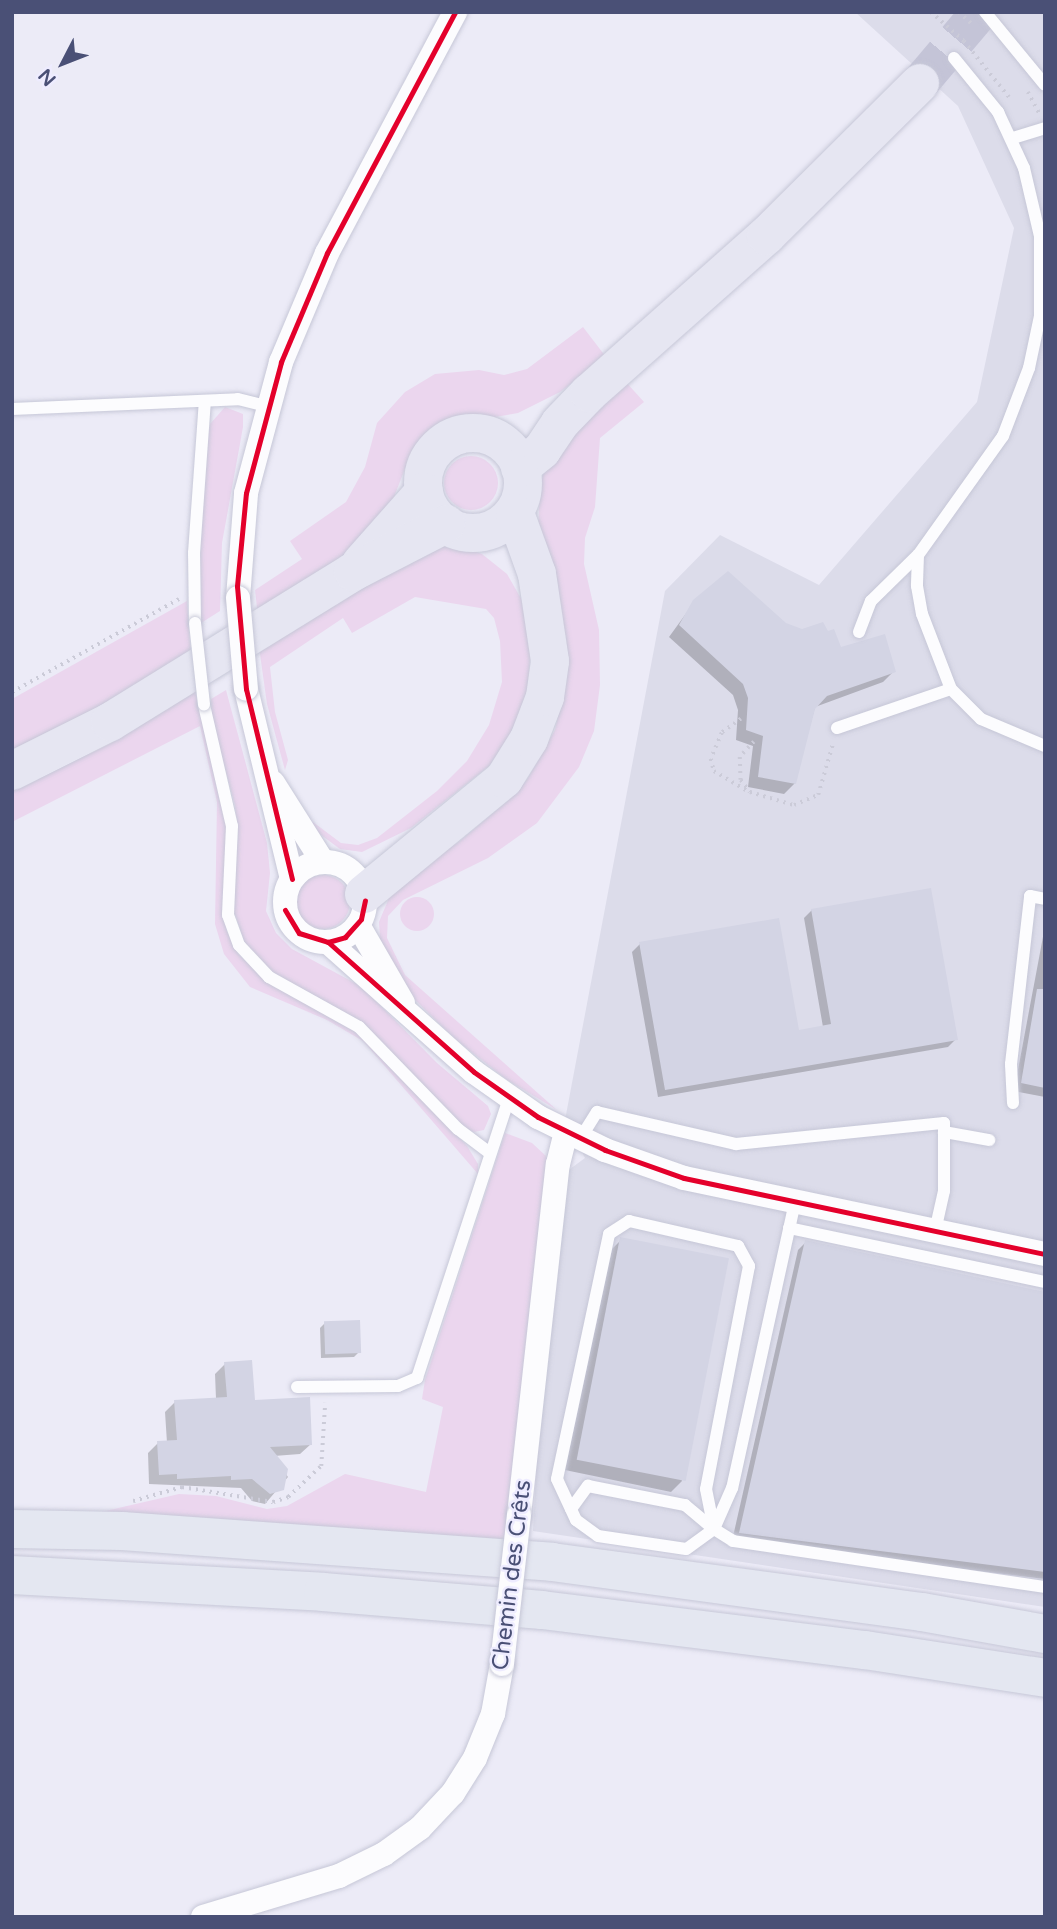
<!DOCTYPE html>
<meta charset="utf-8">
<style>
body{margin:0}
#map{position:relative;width:1057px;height:1929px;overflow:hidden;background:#ecebf7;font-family:"Varela Round",sans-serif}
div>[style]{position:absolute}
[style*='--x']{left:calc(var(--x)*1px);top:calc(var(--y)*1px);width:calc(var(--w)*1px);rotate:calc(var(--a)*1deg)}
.industrial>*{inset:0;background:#dcdcea}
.green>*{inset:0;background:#ebd6ee}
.round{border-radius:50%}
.shadow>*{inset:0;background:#0003}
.building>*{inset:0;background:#d3d4e4;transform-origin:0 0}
.trunk-tunnel>*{height:38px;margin-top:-19px;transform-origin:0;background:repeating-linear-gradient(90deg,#c4c4d7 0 38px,transparent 0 57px)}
.path>*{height:3.5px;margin-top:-1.75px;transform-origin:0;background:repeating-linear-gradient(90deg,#cbcbd8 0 2px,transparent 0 7px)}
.roads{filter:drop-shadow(0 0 2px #c6c7d7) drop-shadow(0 0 2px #c6c7d7)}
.service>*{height:12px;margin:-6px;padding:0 6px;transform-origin:6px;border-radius:6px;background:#fcfcfe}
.minor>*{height:24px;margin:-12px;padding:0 12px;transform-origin:12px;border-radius:12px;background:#fcfcfe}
.minor>.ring{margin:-12px;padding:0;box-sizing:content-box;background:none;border:24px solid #fcfcfe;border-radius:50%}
.trunk>*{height:38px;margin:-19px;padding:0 19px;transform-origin:19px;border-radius:19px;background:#e6e6f2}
.trunk>.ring{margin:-19px;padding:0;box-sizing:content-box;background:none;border:38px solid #e6e6f2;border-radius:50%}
.motorway>*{height:38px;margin:-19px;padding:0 19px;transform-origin:19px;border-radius:19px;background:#e4e7f1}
.bridges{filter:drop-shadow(0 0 2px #c6c7d7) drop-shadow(0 0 2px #c6c7d7)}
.service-bridge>*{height:12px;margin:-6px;padding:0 6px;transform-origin:6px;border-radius:6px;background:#fcfcfe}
.minor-bridge>*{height:24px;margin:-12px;padding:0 12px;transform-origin:12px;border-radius:12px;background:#fcfcfe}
.bus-1>*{height:5px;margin:-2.5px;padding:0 2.5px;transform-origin:2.5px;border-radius:2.5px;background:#e4002b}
span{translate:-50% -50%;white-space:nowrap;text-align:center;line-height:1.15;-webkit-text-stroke:5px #eeecff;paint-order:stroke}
.street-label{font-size:23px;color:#4a5076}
.frame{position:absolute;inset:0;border:14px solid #4a5076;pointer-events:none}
.north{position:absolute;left:28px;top:28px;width:70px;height:70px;-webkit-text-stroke:5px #eeecff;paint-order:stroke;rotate:228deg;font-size:19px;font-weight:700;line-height:28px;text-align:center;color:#4a5076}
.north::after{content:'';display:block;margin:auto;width:24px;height:32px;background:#4a5076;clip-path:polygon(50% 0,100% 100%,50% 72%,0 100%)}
</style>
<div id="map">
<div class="industrial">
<i style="clip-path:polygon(855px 12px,1045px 12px,1045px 1607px,533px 1531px,542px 1358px,566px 1172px,585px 1158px,565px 1120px,665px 591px,720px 535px,819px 585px,977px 402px,1014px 228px,958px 106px)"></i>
</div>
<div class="green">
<i style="clip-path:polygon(583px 327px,606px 357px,560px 392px,518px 413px,489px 418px,459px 416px,430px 431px,410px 456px,390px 507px,348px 552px,258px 616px,255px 590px,302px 559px,290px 541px,346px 502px,365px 467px,377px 423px,405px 392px,435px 374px,479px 370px,504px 375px,527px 369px)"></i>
<i style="clip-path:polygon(625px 381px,644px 402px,600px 438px,595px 507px,585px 538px,584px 564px,599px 630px,600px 685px,594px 731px,579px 767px,537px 823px,488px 858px,403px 900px,388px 916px,387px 938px,405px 975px,557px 1110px,506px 1079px,455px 1039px,406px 991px,380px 939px,379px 922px,394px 886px,460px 841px,512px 797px,528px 778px,555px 730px,565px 686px,566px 638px,538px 534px,540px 483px,550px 457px)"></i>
<i style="clip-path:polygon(225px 407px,243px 414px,243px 427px,222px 543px,220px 611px,201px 623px,200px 559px,207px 444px,210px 424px)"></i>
<i class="round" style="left:444px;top:456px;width:54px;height:54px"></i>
<i style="clip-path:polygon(455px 545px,482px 554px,507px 574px,523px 602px,531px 643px,528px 688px,513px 731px,490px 765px,411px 828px,362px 852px,340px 849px,309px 826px,313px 822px,341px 843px,358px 845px,377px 838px,437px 791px,467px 761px,489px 725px,502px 682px,500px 641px,494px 618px,486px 609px,415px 597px,352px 633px,343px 618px,270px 667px,275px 712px,288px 760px,285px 770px,267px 704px,259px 647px,426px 549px)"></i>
<i style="clip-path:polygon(187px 601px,191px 658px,12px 753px,12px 699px)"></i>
<i style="clip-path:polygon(194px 687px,227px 826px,223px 903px,227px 932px,239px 955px,273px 986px,344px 1022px,371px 1044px,467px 1146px,478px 1164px,478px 1174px,363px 1041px,327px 1020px,250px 987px,224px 954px,215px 924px,217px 802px,200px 726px,12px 822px,12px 787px)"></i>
<i style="clip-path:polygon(226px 690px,267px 843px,270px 873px,266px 911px,276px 933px,292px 949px,362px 987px,437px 1063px,488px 1106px,491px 1114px,484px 1130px,474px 1132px,464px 1127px,361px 1023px,278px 978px,247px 950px,232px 905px,238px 834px,235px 805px,212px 721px,211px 699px)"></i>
<i class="round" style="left:296px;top:875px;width:54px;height:54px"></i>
<i class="round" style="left:400px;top:897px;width:34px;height:34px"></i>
<i style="clip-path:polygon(505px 1133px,532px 1143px,546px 1156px,550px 1167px,528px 1388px,502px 1554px,88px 1515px,179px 1494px,216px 1496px,267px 1509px,287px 1506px,345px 1474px,426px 1492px,443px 1407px,422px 1399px,425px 1380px)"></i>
</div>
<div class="shadow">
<i style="clip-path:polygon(728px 573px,785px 624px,894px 671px,883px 682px,815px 707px,795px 783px,784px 794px,748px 787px,753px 746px,736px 740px,738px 710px,733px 695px,669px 637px,698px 597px)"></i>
<i style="clip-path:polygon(812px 910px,956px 1039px,948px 1047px,658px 1097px,632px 952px,640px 944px,797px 1032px,823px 1027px,804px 918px)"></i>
<i style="clip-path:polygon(1045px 926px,1045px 1097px,1014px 1091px)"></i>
<i style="clip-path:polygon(623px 1238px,682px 1481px,671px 1492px,565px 1470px,612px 1249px)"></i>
<i style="clip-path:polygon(806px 1242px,1045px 1294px,1045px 1579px,732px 1541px,798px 1250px)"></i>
<i style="clip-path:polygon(325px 1323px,359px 1352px,354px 1357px,321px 1358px,320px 1328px)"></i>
<i style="clip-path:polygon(225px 1364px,253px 1401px,311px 1444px,300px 1454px,274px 1456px,288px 1477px,265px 1504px,252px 1501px,241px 1488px,149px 1484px,148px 1453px,158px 1443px,167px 1443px,165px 1412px,175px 1402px,216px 1399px,215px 1374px)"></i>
</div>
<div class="building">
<i style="clip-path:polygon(728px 571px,786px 623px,802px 629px,823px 622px,828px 631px,834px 629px,841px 647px,885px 634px,896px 672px,827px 696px,815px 709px,796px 784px,758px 777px,763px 736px,746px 730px,748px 698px,743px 684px,679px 625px,693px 600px)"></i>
<i style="clip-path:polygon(931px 888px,958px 1040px,665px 1090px,639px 942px,779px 918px,799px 1030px,831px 1024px,811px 909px)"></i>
<i style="clip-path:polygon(1037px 989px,1045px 989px,1045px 1088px,1021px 1083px)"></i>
<i style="left:620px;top:1237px;width:111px;height:227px;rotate:11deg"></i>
<i style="clip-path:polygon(805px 1240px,1045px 1292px,1045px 1572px,739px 1533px)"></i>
<i style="left:360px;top:1320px;width:33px;height:36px;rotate:88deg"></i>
<i style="clip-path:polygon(252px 1360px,255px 1400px,310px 1397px,312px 1445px,270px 1447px,288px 1469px,284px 1490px,270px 1494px,252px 1479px,231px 1480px,231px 1476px,177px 1479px,177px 1474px,159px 1475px,157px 1441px,177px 1440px,174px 1400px,227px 1397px,224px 1362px)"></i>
</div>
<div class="trunk-tunnel">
<i style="--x:920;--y:83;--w:93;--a:-49.8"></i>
</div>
<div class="path">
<i style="--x:931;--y:12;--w:44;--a:41.3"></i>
<i style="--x:964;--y:41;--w:72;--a:51.2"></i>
<i style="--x:959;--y:12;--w:18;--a:43"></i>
<i style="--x:1028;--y:92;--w:24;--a:62"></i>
<i style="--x:12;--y:692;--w:191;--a:-29.1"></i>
<i style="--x:741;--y:719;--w:24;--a:144"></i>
<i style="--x:722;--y:733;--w:28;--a:113"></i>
<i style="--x:711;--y:759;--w:12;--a:76"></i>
<i style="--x:714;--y:771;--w:41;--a:31"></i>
<i style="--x:754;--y:742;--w:21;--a:133"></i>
<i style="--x:740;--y:757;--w:23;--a:88"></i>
<i style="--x:741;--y:780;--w:15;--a:53"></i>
<i style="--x:750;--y:792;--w:46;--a:16.5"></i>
<i style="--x:794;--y:805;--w:26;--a:-23"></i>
<i style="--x:818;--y:795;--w:54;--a:-73.9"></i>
<i style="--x:133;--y:1501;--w:51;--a:-15.9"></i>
<i style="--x:182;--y:1487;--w:92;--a:9.4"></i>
<i style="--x:273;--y:1502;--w:16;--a:-18"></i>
<i style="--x:288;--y:1497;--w:45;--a:-43.2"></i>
<i style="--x:321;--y:1466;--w:63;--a:-86.4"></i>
</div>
<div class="roads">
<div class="service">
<i style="--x:985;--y:12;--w:94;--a:50.6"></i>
<i style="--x:954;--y:58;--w:70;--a:50.8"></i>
<i style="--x:998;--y:112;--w:62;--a:65.1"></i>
<i style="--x:1024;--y:168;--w:70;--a:76.8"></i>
<i style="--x:1040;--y:236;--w:80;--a:90"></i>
<i style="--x:1040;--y:316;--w:53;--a:101.9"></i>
<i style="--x:1029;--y:368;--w:73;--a:110.9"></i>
<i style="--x:1003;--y:436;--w:146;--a:125.5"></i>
<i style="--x:918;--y:555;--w:31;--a:92"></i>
<i style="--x:917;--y:586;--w:28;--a:80"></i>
<i style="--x:922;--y:614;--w:80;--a:68.9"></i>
<i style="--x:951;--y:689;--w:42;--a:45"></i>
<i style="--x:981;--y:719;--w:69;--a:22.9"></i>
<i style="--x:1013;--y:138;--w:34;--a:-17"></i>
<i style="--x:12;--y:409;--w:226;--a:-2.5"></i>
<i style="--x:238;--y:399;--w:29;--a:14"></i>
<i style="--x:195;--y:623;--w:70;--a:-90.8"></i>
<i style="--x:194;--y:553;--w:152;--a:-85.9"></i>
<i style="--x:859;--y:632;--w:33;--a:-69"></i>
<i style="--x:871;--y:601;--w:66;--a:-44.4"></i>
<i style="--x:204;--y:705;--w:124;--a:77"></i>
<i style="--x:232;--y:826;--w:89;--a:92.6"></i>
<i style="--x:228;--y:915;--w:32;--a:70"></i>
<i style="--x:239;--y:945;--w:44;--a:46.8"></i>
<i style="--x:269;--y:977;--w:103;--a:29.1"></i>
<i style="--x:359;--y:1027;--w:142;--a:45.9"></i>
<i style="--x:458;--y:1129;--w:38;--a:37"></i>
<i style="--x:837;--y:728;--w:120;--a:-18.9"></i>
<i style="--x:1013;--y:1103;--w:39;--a:-93"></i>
<i style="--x:1011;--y:1064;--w:169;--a:-83.5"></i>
<i style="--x:1030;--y:896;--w:15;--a:11"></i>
<i style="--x:944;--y:1132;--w:46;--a:10.1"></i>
<i style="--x:580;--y:1139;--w:32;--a:-58"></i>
<i style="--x:597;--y:1112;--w:143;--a:13"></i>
<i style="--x:736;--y:1144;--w:209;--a:-5.8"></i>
<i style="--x:944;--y:1123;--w:68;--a:90"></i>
<i style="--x:944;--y:1191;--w:41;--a:102.7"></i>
<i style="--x:795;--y:1202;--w:293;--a:102.4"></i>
<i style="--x:732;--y:1488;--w:45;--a:113.7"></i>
<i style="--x:714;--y:1529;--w:22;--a:32"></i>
<i style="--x:733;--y:1541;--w:315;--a:8.4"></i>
<i style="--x:629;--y:1221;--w:112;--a:12.9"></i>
<i style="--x:738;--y:1246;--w:23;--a:61"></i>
<i style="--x:749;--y:1266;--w:227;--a:100.9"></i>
<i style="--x:706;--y:1489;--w:41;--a:78.7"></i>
<i style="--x:714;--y:1529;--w:34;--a:144"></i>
<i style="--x:686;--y:1549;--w:89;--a:-171.6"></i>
<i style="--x:598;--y:1536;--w:27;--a:-144"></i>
<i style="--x:576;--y:1520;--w:45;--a:-114.9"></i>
<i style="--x:557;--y:1479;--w:250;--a:-78"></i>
<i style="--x:609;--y:1234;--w:24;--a:-33"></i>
<i style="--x:789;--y:1228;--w:262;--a:11.9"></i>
<i style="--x:297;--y:1387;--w:101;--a:-0.6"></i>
<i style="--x:398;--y:1386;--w:21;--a:-23"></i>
<i style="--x:417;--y:1378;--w:295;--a:-71.8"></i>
<i style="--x:571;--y:1509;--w:29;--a:-54"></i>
<i style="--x:588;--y:1486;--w:99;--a:11.1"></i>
<i style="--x:685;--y:1505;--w:38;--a:40"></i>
</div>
<div class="minor">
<i style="--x:238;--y:598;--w:105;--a:-85.6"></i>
<i style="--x:246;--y:493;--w:136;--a:-75"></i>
<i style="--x:281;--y:362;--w:118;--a:-67.1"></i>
<i style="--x:327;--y:253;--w:273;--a:-62"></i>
<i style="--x:246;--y:689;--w:195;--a:76.4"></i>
<i style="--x:273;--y:783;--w:93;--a:57.7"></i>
<i class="ring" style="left:285px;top:862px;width:56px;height:56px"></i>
<i style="--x:358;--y:925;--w:90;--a:60"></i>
<i style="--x:328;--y:942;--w:195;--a:41.7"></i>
<i style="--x:474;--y:1072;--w:78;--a:35.1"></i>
<i style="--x:538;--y:1117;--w:75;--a:26.2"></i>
<i style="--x:605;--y:1150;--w:84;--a:19.5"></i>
<i style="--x:684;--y:1178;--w:369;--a:11.9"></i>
<i style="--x:519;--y:1515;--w:353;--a:-83.7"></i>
<i style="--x:558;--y:1164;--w:33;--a:-76"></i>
<i style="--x:203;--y:1917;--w:142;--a:-16.8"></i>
<i style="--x:339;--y:1876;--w:50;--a:-26.1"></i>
<i style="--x:384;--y:1854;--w:44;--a:-35.8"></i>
<i style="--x:420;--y:1828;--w:48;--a:-46.7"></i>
<i style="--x:453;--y:1793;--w:41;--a:-57.8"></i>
<i style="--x:475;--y:1758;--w:48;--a:-67.8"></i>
<i style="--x:493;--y:1714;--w:51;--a:-79.8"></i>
</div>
<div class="trunk">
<i class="ring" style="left:423px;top:433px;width:62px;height:62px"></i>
<i style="--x:520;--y:468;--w:28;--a:-39"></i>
<i style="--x:542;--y:450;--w:32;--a:-56"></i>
<i style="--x:560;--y:423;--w:42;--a:-46"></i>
<i style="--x:589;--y:393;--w:237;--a:-41.6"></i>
<i style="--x:766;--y:236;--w:217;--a:-44.8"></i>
<i style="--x:361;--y:563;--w:95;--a:-48.4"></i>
<i style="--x:12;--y:771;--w:110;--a:-26.6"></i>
<i style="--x:110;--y:722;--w:286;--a:-31.7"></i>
<i style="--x:353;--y:572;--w:105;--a:-27.3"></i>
<i style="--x:364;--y:894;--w:181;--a:-39.4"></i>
<i style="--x:504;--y:779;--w:47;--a:-58"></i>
<i style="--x:529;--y:739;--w:45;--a:-69.1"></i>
<i style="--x:545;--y:697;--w:36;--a:-82"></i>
<i style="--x:550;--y:661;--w:88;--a:-98.5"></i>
<i style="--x:537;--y:574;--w:65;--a:-109.8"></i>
</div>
<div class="motorway">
<i style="--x:12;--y:1529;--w:110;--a:1"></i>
<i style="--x:122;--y:1531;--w:431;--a:4.1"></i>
<i style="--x:552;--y:1562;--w:373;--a:7.7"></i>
<i style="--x:922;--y:1612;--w:125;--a:10.1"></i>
<i style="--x:12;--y:1575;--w:311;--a:3.1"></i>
<i style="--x:323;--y:1592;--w:220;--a:4.7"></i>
<i style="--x:542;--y:1610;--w:325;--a:7.1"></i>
<i style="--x:865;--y:1650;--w:182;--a:8.8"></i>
</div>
</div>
<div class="bridges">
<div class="service-bridge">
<i style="--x:195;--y:623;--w:82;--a:83.7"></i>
</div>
<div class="minor-bridge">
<i style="--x:238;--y:598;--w:91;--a:85"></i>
<i style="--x:502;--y:1664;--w:150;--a:-83.5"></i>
</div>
</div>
<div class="bus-1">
<i style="--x:292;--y:879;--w:195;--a:-103.6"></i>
<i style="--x:246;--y:689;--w:103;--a:-95"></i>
<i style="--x:237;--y:586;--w:93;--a:-84.5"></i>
<i style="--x:246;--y:493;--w:136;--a:-75"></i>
<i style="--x:281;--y:362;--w:118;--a:-67.1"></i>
<i style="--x:327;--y:253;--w:273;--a:-62"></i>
<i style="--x:285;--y:910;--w:27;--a:59"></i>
<i style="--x:299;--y:933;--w:30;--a:17"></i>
<i style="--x:328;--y:942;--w:18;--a:-16"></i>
<i style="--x:345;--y:937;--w:24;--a:-48"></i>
<i style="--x:361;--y:919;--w:19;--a:-78"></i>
<i style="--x:328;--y:942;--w:195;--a:41.7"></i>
<i style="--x:474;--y:1072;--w:78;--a:35.1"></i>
<i style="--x:538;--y:1117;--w:75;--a:26.2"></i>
<i style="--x:605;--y:1150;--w:84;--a:19.5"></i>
<i style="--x:684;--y:1178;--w:369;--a:11.9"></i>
</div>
<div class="street-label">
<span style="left:512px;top:1575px;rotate:-83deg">Chemin des Crêts</span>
</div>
<div class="frame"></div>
<div class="north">N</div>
</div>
